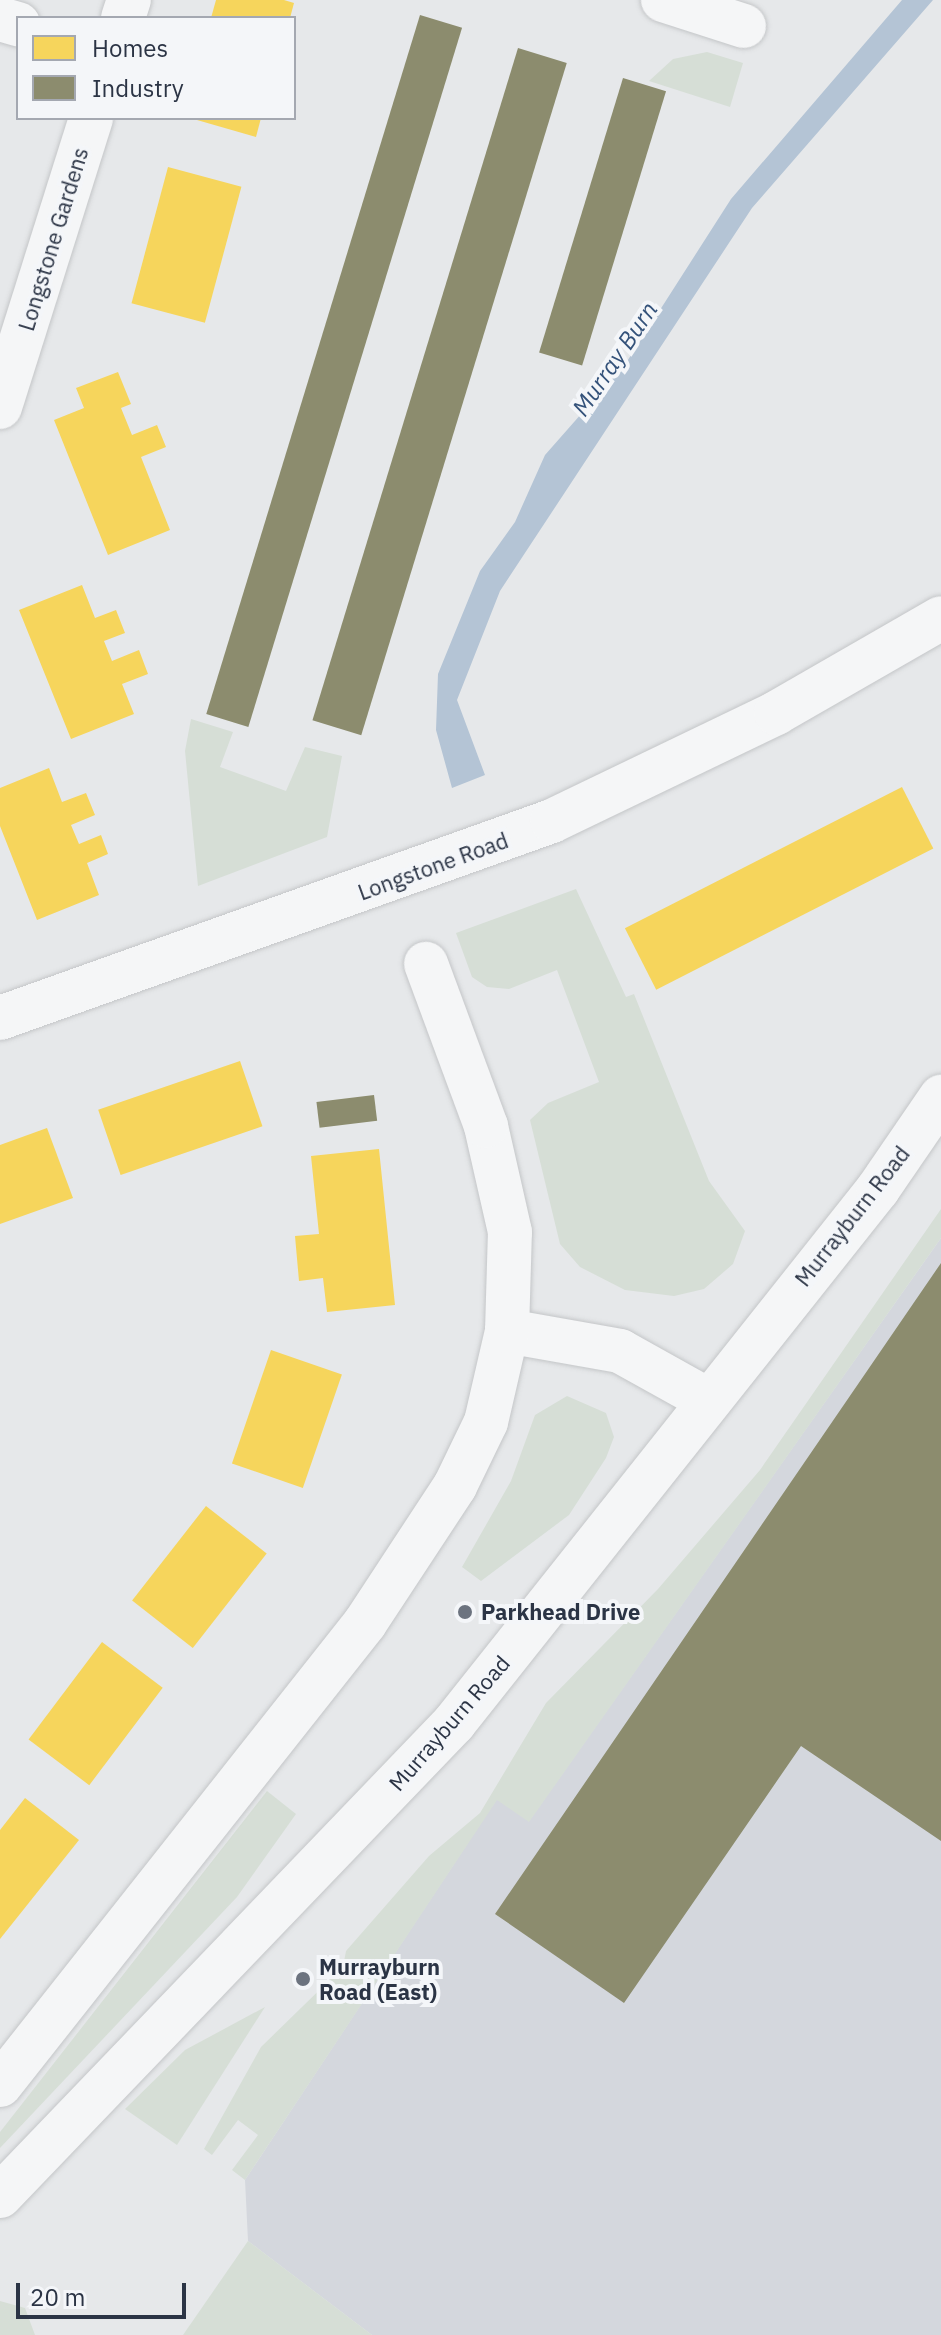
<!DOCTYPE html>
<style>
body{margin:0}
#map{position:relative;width:941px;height:2335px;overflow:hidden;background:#e6e8ea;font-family:"IBM Plex Sans",sans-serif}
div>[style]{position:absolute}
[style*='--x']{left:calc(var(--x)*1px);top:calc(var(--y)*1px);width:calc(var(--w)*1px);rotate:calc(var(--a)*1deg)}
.built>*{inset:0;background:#d4d7dd}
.green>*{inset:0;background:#d6ded6}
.water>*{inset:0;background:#b4c4d5}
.homes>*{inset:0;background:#f6d55c;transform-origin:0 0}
.industry>*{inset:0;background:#8c8c6e;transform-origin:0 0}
.roads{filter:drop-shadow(0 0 2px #c4c6c8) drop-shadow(0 0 2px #c4c6c8)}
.minor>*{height:44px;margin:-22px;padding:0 22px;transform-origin:22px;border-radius:22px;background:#f5f6f7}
.dots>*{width:22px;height:22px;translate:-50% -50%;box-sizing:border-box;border:4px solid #f4f6f9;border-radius:50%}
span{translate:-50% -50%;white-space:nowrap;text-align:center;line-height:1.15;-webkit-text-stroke:8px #f4f6f9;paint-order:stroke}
.street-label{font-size:22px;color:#2b3445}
.poi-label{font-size:22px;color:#2b3445;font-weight:700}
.left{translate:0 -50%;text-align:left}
.water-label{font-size:24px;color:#34527a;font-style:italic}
.legend{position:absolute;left:16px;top:16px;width:280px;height:104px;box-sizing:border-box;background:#f4f6f9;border:2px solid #a4a8b1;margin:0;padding:10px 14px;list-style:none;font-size:24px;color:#2b3445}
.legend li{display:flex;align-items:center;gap:16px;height:40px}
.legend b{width:40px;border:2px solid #a4a8b1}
.scale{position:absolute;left:16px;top:2283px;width:170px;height:36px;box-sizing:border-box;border:4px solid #2b3445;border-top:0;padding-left:10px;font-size:24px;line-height:28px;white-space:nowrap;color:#2b3445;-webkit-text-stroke:6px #f4f6f9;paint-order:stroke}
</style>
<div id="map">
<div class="built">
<i style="clip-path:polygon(941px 1238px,941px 2335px,372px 2335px,248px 2241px,245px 2180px,497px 1799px,529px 1821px)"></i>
</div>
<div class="green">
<i style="clip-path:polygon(707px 52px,743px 63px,730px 107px,649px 81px,673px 59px)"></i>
<i style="clip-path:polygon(191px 719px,233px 732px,220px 767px,286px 791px,305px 747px,342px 756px,327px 837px,198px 886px,185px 751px)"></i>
<i style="clip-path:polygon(576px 889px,626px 997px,634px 994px,709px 1181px,745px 1231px,733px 1264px,704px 1289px,674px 1296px,625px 1290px,580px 1267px,560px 1244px,530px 1120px,548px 1103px,599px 1082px,557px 970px,509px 989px,487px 987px,472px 977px,456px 933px)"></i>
<i style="clip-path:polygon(941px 1209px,941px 1238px,529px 1822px,497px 1800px,245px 2180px,232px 2170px,258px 2135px,238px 2120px,212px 2155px,204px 2149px,261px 2047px,343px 1967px,346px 1951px,429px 1856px,480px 1813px,546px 1703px,658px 1589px,760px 1470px)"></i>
<i style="clip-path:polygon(567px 1396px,606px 1413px,614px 1437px,606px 1458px,569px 1515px,481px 1581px,462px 1567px,511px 1481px,535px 1415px)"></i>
<i style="clip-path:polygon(267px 1791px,296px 1814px,237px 1897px,0 2148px,0 2132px)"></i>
<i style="clip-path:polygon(265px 2007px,177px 2145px,125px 2109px,185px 2050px)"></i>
<i style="clip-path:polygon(248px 2241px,372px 2335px,183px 2335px)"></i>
<i style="clip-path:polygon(0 2301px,25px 2308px,35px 2335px,0 2335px)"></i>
</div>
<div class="water">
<i style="clip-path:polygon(902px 0,933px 0,752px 208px,500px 591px,457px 700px,485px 775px,452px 788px,436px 730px,438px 674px,480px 571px,515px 522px,545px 455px,626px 363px,731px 199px)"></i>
</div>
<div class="homes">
<i style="clip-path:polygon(216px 0,284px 0,294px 3px,290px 18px,211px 18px)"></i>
<i style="clip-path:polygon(190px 118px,261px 118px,256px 137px)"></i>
<i style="left:168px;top:167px;width:76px;height:141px;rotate:15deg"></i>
<i style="clip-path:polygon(118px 372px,131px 404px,121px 408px,132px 435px,157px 425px,166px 447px,141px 457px,170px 530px,108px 555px,54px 420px,84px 408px,76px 388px)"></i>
<i style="clip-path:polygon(82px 585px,95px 618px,116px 610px,125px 633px,104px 641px,112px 661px,139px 650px,148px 674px,122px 684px,134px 714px,71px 739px,19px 610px)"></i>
<i style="clip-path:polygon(49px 768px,62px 802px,86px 793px,95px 815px,71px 825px,79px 844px,101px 835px,108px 854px,87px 863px,99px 895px,37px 920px,0 826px,0 788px)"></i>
<i style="left:902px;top:787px;width:69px;height:311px;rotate:63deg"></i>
<i style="left:240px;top:1061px;width:69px;height:150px;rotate:71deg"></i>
<i style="clip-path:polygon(47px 1128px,73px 1198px,0 1224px,0 1145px)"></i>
<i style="clip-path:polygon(379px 1149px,395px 1305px,327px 1312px,323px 1278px,299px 1281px,295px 1236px,319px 1234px,311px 1156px)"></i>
<i style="left:271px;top:1350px;width:75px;height:120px;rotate:19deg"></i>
<i style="left:206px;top:1506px;width:77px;height:120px;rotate:38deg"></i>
<i style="left:102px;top:1642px;width:76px;height:122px;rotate:37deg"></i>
<i style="clip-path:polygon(25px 1798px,79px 1840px,0 1939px,0 1830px)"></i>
</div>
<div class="industry">
<i style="left:420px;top:15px;width:44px;height:731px;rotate:17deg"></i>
<i style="left:518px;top:48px;width:51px;height:703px;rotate:17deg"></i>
<i style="left:623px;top:78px;width:45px;height:287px;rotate:17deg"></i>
<i style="left:374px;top:1095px;width:26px;height:58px;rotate:83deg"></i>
<i style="clip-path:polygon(941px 1263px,941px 1841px,801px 1746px,624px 2003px,495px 1914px)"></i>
</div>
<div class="roads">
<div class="minor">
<i style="--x:663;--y:0;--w:85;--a:17.8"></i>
<i style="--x:123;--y:18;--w:19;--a:-72"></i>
<i style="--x:0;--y:19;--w:19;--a:16"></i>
<i style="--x:0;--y:407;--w:303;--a:-72.5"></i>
<i style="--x:0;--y:1018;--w:586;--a:-19.64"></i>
<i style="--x:552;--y:821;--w:249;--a:-25.7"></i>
<i style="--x:776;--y:713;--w:190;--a:-29.9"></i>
<i style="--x:507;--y:1331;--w:115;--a:10"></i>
<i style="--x:620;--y:1351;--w:101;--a:29.1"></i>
<i style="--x:0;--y:2085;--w:589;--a:-51.69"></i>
<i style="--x:365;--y:1623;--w:164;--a:-56.7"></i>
<i style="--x:455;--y:1486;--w:71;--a:-64.2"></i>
<i style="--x:486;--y:1422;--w:93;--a:-77"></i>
<i style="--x:507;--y:1331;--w:99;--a:-88.3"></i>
<i style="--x:510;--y:1232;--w:109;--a:-102.8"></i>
<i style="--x:486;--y:1126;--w:173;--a:-110.3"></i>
<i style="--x:0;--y:2196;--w:656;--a:-46.17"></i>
<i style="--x:454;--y:1723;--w:682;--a:-51.55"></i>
<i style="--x:878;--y:1189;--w:112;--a:-55.6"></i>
</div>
</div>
<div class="dots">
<i style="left:465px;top:1612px;background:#6c737f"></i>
<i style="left:303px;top:1979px;background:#6c737f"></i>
</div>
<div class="street-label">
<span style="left:53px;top:239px;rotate:-73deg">Longstone Gardens</span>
<span style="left:433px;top:866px;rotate:-20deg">Longstone Road</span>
<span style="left:852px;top:1216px;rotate:-52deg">Murrayburn Road</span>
<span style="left:449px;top:1723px;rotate:-49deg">Murrayburn Road</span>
</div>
<div class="poi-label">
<span class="left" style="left:481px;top:1612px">Parkhead Drive</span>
<span class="left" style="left:319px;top:1979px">Murrayburn<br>Road (East)</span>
</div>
<div class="water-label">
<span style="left:615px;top:359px;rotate:-56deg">Murray Burn</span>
</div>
<ul class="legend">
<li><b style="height:22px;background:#f6d55c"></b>Homes</li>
<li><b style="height:22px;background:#8c8c6e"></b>Industry</li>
</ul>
<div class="scale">20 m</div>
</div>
